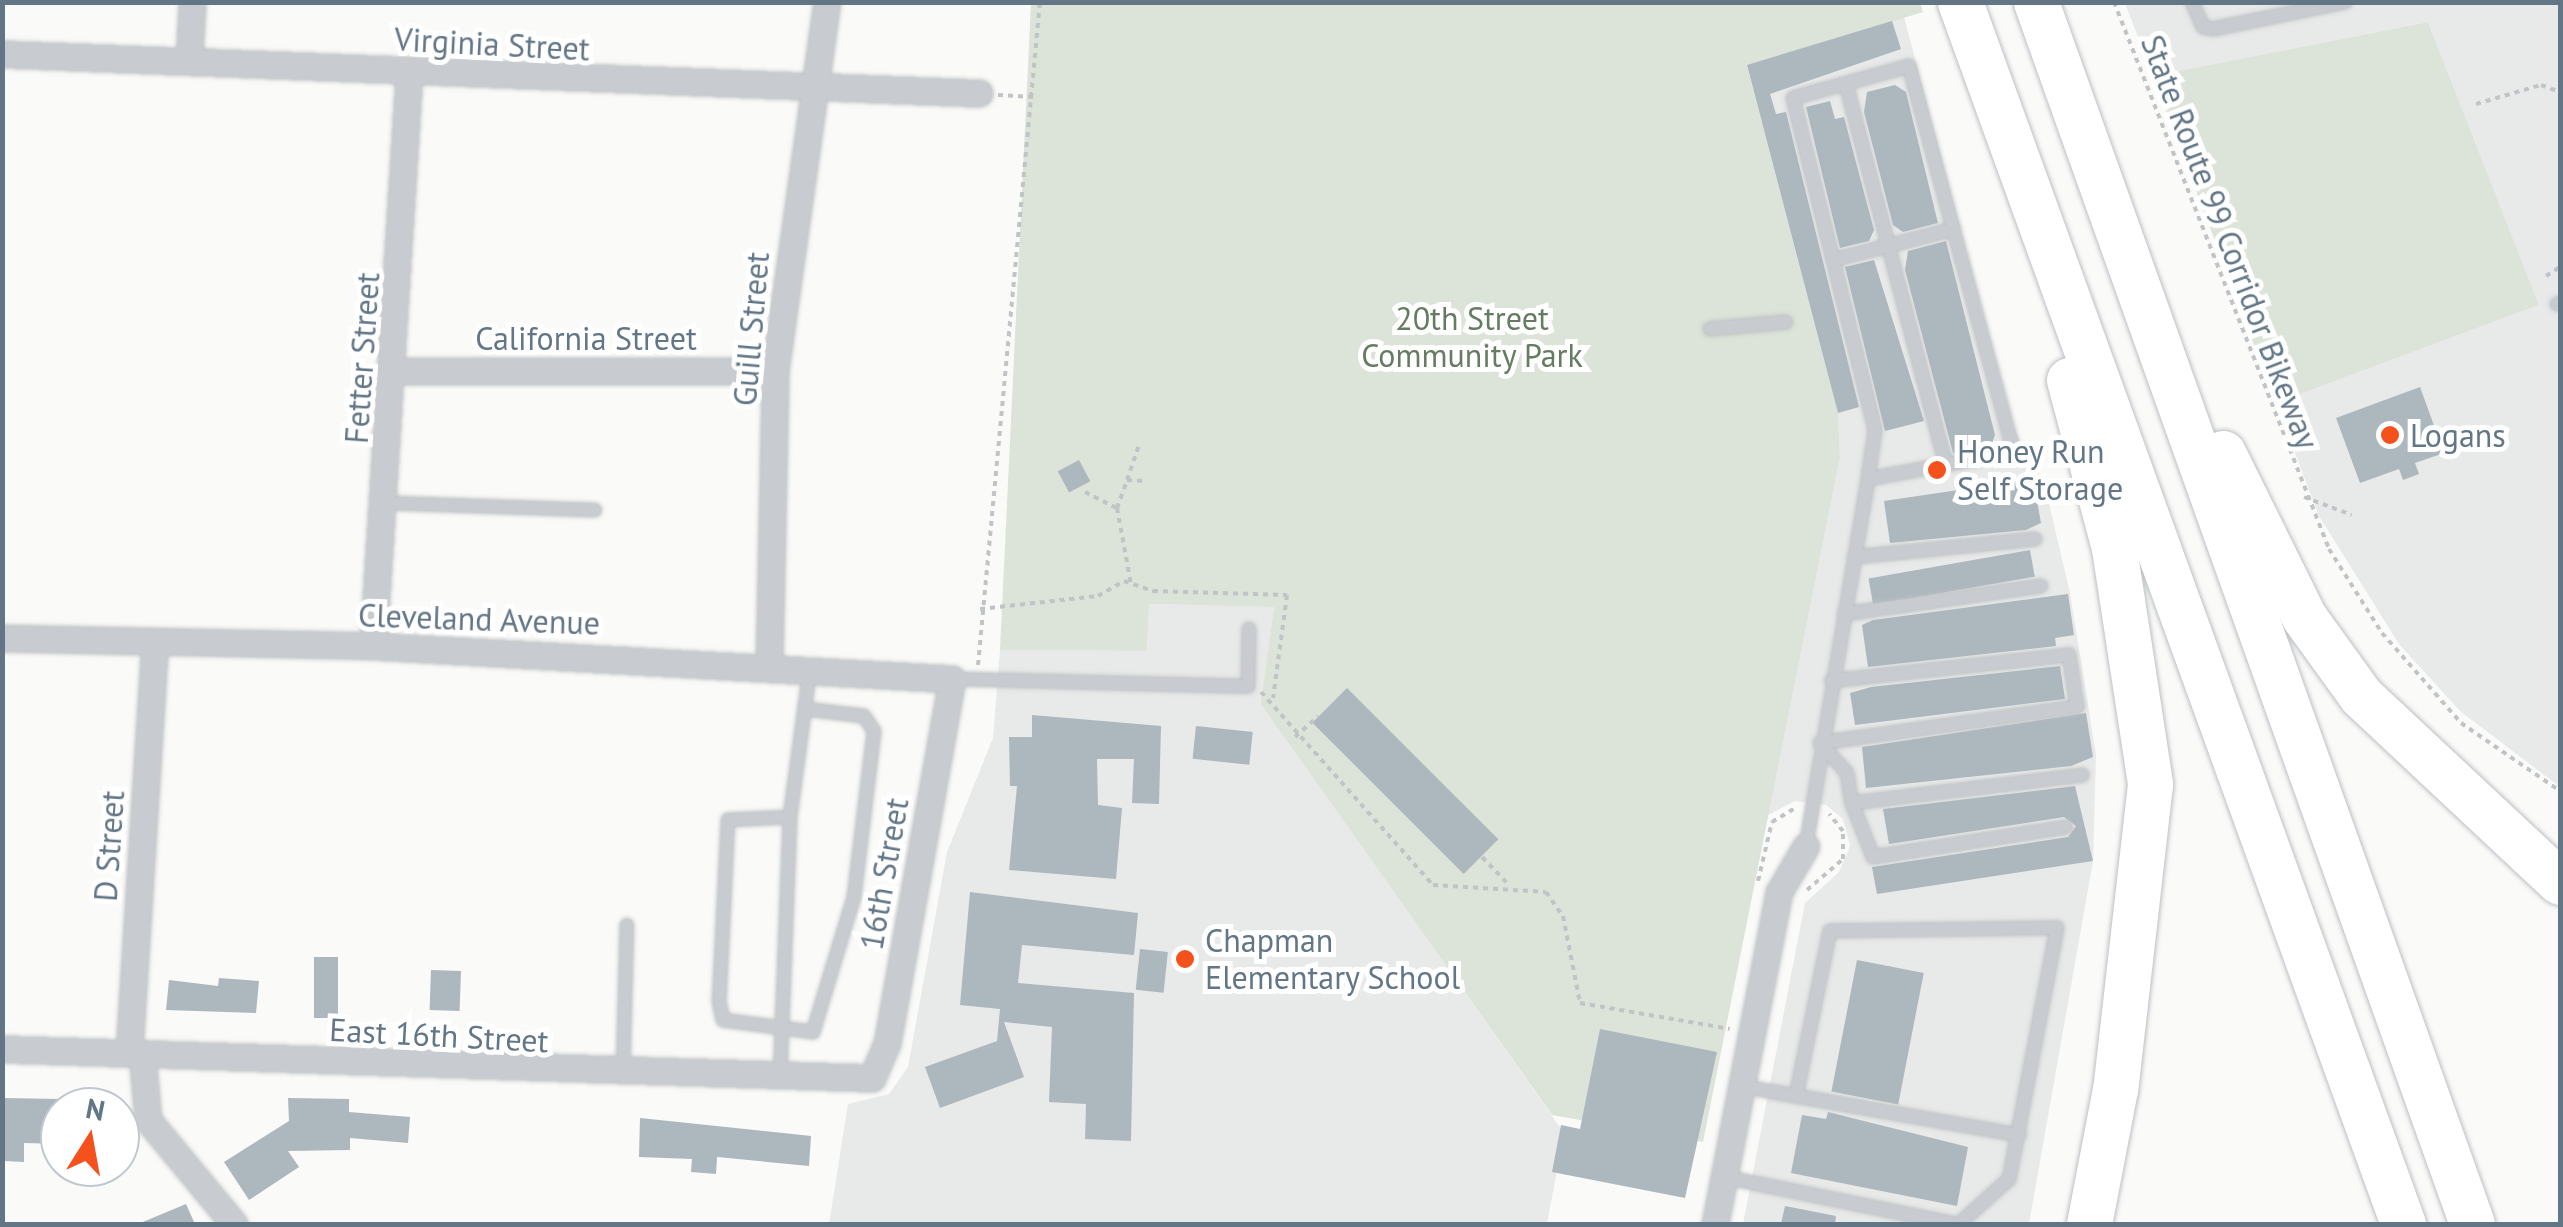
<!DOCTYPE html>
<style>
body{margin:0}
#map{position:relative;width:2563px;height:1227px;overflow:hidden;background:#fafaf8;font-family:"PT Sans",sans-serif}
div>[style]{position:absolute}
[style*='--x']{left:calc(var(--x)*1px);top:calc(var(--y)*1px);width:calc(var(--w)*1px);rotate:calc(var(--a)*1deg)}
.built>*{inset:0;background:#e8e9e9}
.green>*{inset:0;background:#dce3d8}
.building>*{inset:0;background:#adb7be;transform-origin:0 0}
.path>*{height:4px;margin-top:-2px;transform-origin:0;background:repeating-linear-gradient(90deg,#c1c4c6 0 5px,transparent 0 10px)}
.roads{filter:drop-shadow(0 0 2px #bcc0c3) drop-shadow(0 0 2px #bcc0c3)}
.lane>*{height:12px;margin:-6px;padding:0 6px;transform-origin:6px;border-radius:6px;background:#c8ccd0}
.street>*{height:25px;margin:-12.5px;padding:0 12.5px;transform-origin:12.5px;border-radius:12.5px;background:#c8ccd0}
.highway>*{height:45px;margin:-22.5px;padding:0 22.5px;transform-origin:22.5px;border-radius:22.5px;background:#fff}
.dots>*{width:28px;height:28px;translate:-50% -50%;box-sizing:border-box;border:5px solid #fff;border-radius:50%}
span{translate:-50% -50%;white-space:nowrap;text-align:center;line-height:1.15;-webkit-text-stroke:10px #fff;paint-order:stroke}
.street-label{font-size:32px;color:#627686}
.park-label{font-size:32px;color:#667c62}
.poi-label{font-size:32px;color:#627686}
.left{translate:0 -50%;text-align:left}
.frame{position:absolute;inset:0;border:5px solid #627686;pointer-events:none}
.north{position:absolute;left:40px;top:1087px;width:100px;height:100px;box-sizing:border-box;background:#fff;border:2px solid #c0c8cf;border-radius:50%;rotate:11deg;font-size:28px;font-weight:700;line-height:40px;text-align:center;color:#627686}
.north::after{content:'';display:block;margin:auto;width:35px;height:45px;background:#f5511d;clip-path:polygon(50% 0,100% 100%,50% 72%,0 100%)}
</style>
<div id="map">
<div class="built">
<i style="clip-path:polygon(2125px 3px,2560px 3px,2560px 787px,2460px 711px,2399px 644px,2319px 516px,2276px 403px,2539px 305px,2428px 22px,2153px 76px)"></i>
<i style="clip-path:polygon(1904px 17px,2013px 428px,2044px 482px,2070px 593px,2096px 755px,2093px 861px,2029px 1224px,1743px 1224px,1805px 903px,1839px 872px,1850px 846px,1843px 819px,1826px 805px,1795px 801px,1768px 815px,1840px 457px,1838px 413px,1747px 65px)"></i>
<i style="clip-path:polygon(1149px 604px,1274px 607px,1262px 704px,1564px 1133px,1547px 1224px,829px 1224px,848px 1104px,889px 1094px,908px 1067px,947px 852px,993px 738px,1000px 650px,1147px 651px)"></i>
</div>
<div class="green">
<i style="clip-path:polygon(1031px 3px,1920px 3px,1923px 12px,1747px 66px,1838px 413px,1840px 457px,1703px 1142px,1552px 1115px,1261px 704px,1274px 607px,1149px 604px,1147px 651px,1000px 650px)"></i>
<i style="clip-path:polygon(2428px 22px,2539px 305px,2276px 403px,2153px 76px)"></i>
</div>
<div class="building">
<i style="clip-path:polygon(1892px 21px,1901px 49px,1770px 94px,1776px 114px,1786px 112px,1859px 407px,1838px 413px,1747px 65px)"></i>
<i style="clip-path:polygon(1895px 85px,1906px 92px,1938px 223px,1903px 232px,1893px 225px,1864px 112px,1867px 92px)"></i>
<i style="clip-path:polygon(1830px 101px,1835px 119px,1844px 117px,1874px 230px,1869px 241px,1840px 248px,1806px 107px)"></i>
<i style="clip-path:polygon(1946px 241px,1995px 435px,1991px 446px,1953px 453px,1905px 270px,1908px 251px)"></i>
<i style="clip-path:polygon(1874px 260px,1924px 421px,1885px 431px,1845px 267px)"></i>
<i style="clip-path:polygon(2420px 387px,2444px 453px,2415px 463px,2419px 474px,2403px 480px,2399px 469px,2360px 483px,2336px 418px)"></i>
<i style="left:1079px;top:460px;width:24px;height:24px;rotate:62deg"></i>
<i style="clip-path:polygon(2033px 479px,2041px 523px,2026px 530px,1890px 543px,1884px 501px)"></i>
<i style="left:2030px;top:550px;width:27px;height:164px;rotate:80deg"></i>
<i style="clip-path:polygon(2068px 594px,2074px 635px,2055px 638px,2056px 646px,1868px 667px,1862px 625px,1873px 620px)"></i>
<i style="clip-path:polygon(2060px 666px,2065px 699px,1855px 725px,1850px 693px,1871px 687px)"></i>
<i style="left:1347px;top:688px;width:214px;height:49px;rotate:45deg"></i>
<i style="clip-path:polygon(2086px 713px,2093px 757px,2071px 766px,1866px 788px,1862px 747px)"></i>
<i style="clip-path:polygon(1032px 715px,1161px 726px,1159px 804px,1132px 803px,1134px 759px,1097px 759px,1098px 805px,1122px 808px,1116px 879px,1009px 870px,1017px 786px,1010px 786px,1009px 737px,1032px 737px)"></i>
<i style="left:1196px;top:726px;width:57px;height:33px;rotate:6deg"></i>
<i style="clip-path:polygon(2075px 786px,2093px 861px,1877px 894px,1872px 867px,2068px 837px,2076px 826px,2064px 817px,1889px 844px,1883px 809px)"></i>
<i style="clip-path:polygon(970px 892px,1138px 913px,1134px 955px,1022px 945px,1018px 983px,1134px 993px,1131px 1141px,1085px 1139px,1086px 1104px,1049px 1102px,1052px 1027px,1004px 1022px,1024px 1077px,940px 1108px,925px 1067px,997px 1041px,1000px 1009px,960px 1005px)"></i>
<i style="left:1140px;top:949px;width:28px;height:41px;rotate:6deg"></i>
<i style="left:314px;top:957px;width:24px;height:61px"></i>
<i style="left:1857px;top:960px;width:68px;height:134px;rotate:11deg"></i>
<i style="left:431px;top:970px;width:30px;height:40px;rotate:2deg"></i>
<i style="clip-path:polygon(219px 978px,259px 981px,256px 1013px,166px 1010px,169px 980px,218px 986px)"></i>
<i style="clip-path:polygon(1600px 1029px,1717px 1052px,1685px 1198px,1552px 1172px,1561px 1125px,1580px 1129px)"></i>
<i style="clip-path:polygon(2px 1098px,60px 1099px,60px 1144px,24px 1143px,24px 1162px,4px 1161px)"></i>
<i style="clip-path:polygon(288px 1098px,349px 1099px,349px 1112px,410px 1117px,408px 1143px,350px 1138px,350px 1150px,288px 1151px,299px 1167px,249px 1200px,224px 1162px,289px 1121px)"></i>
<i style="clip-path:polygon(1828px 1112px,1968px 1147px,1957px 1206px,1791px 1173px,1802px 1115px,1826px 1119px)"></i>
<i style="clip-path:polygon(640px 1118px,811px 1136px,809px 1166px,717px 1157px,716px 1174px,691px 1172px,692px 1159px,639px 1157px)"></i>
<i style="clip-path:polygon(186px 1204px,195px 1224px,138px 1224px)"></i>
<i style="clip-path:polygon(1785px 1206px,1836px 1216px,1835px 1224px,1781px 1224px)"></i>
</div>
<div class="path">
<i style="--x:2114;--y:2;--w:588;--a:68.54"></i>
<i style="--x:2329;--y:549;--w:99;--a:57.8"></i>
<i style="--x:2382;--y:633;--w:120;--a:48.7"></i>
<i style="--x:2461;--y:723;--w:120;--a:34.5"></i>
<i style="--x:998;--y:95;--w:36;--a:3"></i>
<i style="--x:2476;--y:104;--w:68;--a:-16.3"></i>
<i style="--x:2541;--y:85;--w:20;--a:20"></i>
<i style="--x:2546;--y:276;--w:17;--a:-33"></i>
<i style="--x:1127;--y:480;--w:37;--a:-71"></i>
<i style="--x:1085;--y:492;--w:36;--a:27"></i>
<i style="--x:1117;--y:508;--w:77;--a:79.6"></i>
<i style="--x:2304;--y:497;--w:51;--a:20.6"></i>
<i style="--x:1117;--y:508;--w:30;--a:-70"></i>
<i style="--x:1127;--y:480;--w:17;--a:3"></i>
<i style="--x:980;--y:609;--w:119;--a:-6.3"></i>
<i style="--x:1098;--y:596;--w:30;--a:-30"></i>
<i style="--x:1124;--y:581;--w:31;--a:19"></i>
<i style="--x:1153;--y:591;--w:134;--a:1.7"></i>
<i style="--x:1287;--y:595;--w:104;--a:97.7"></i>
<i style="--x:978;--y:665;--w:666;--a:-84.66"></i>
<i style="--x:1261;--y:692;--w:259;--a:48.3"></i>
<i style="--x:1433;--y:885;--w:113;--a:3.5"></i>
<i style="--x:1546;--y:892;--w:29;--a:55"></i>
<i style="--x:1563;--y:916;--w:89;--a:78.9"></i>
<i style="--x:1580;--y:1003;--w:152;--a:9.8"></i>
<i style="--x:1295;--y:737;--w:31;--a:-42"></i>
<i style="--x:1482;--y:857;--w:37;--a:46"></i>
<i style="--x:1758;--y:881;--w:61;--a:-76.7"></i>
<i style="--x:1772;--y:822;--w:29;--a:-31"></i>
<i style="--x:1807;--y:890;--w:48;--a:-40.7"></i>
<i style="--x:1843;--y:859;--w:28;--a:-90"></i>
<i style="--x:1843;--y:831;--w:22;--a:-129"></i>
</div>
<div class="roads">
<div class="lane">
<i style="--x:2192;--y:2;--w:27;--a:66"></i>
<i style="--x:2203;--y:27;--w:10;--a:11"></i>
<i style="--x:2213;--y:29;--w:135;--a:-11.6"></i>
<i style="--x:1846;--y:84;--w:394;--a:75.3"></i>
<i style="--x:1833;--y:260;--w:125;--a:-14.4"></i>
<i style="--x:2557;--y:304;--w:3;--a:-18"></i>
<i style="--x:1710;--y:329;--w:76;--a:-5.3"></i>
<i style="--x:385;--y:503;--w:210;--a:1.9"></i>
<i style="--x:1854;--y:557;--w:182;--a:-5.7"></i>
<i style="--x:1844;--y:614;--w:199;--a:-8.1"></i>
<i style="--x:952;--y:679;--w:296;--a:1.4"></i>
<i style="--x:1248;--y:686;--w:57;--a:-89"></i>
<i style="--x:1820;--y:743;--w:260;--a:-8"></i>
<i style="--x:2077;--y:707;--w:53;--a:-98.7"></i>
<i style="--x:2069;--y:655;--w:239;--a:173.8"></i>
<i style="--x:1820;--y:743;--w:40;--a:48"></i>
<i style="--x:1847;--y:773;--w:30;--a:81"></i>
<i style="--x:1852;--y:803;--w:232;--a:-6.9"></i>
<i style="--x:1852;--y:803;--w:58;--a:68.7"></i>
<i style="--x:1873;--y:857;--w:195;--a:-8.8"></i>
<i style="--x:790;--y:817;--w:62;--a:177.2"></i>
<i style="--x:728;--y:820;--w:181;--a:92.8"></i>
<i style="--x:719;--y:1001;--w:19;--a:78"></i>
<i style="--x:723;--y:1020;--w:91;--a:7.6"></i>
<i style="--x:813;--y:1032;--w:141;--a:-73.1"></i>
<i style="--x:854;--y:897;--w:167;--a:-83.1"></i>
<i style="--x:874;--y:731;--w:18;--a:-124"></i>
<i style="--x:864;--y:716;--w:59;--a:-173.2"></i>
<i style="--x:1806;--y:846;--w:372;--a:-80.4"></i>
<i style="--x:1868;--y:479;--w:148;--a:-10.5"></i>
<i style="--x:2014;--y:452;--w:400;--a:-105.2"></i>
<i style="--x:1909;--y:66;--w:120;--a:164.6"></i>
<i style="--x:1793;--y:98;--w:342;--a:76.1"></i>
<i style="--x:1875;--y:430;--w:49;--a:98.1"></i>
<i style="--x:623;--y:1073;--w:148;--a:-88.5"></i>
<i style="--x:780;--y:1078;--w:261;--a:-87.8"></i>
<i style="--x:790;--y:817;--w:148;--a:-82.3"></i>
<i style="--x:1741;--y:1086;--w:56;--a:10.3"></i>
<i style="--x:1796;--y:1096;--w:168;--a:-78.4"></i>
<i style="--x:1830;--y:931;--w:227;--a:-0.8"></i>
<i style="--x:2057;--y:928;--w:256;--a:100.8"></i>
<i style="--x:2009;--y:1179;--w:67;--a:138"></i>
<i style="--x:1796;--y:1096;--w:227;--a:9.9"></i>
<i style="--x:1724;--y:1177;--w:237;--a:11.5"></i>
</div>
<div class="street">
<i style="--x:2;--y:54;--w:978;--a:2.29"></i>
<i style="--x:189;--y:60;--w:58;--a:-87"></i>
<i style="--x:396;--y:371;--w:379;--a:0"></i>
<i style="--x:2;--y:638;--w:371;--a:1.2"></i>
<i style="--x:373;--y:646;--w:580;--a:3.26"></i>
<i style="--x:952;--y:679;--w:370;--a:100.1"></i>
<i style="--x:887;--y:1043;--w:38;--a:113"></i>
<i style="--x:872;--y:1078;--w:870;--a:-178.09"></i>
<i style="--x:373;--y:646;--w:574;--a:-86.4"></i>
<i style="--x:769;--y:665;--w:294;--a:-88.8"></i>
<i style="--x:775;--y:371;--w:373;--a:-82"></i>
<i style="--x:129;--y:1052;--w:409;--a:-86.4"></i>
<i style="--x:142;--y:1053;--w:67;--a:84.9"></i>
<i style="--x:148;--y:1120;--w:135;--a:50.4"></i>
<i style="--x:1715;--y:1224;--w:338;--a:-79.1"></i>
<i style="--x:1779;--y:892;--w:53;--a:-59.6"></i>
</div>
<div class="highway">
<i style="--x:1960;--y:2;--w:1300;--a:70.07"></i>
<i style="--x:2036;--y:2;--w:1297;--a:70.36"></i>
<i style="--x:2069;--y:380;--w:174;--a:75"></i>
<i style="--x:2114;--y:548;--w:239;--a:81.3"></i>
<i style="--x:2150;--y:784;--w:307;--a:96.5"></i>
<i style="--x:2115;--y:1089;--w:137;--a:100.9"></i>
<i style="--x:2223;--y:453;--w:183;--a:63.7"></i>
<i style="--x:2304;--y:617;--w:97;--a:54.2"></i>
<i style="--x:2361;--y:696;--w:272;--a:43.1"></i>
</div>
</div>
<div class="dots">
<i style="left:2390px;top:435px;background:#f5511d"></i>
<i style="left:1937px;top:470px;background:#f5511d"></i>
<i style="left:1185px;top:959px;background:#f5511d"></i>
</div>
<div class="street-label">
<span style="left:492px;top:44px;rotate:3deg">Virginia Street</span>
<span style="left:2230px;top:242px;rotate:69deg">State Route 99 Corridor Bikeway</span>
<span style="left:751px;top:329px;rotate:-85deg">Guill Street</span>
<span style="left:586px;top:338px">California Street</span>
<span style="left:362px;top:358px;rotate:-86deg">Fetter Street</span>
<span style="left:479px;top:619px;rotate:2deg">Cleveland Avenue</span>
<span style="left:109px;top:846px;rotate:-86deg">D Street</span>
<span style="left:884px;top:874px;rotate:-80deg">16th Street</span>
<span style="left:439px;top:1035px;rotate:3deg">East 16th Street</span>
</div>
<div class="park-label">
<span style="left:1472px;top:337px">20th Street<br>Community Park</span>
</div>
<div class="poi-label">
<span class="left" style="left:2410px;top:435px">Logans</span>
<span class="left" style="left:1957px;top:470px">Honey Run<br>Self Storage</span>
<span class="left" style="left:1205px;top:959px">Chapman<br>Elementary School</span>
</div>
<div class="frame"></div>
<div class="north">N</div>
</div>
